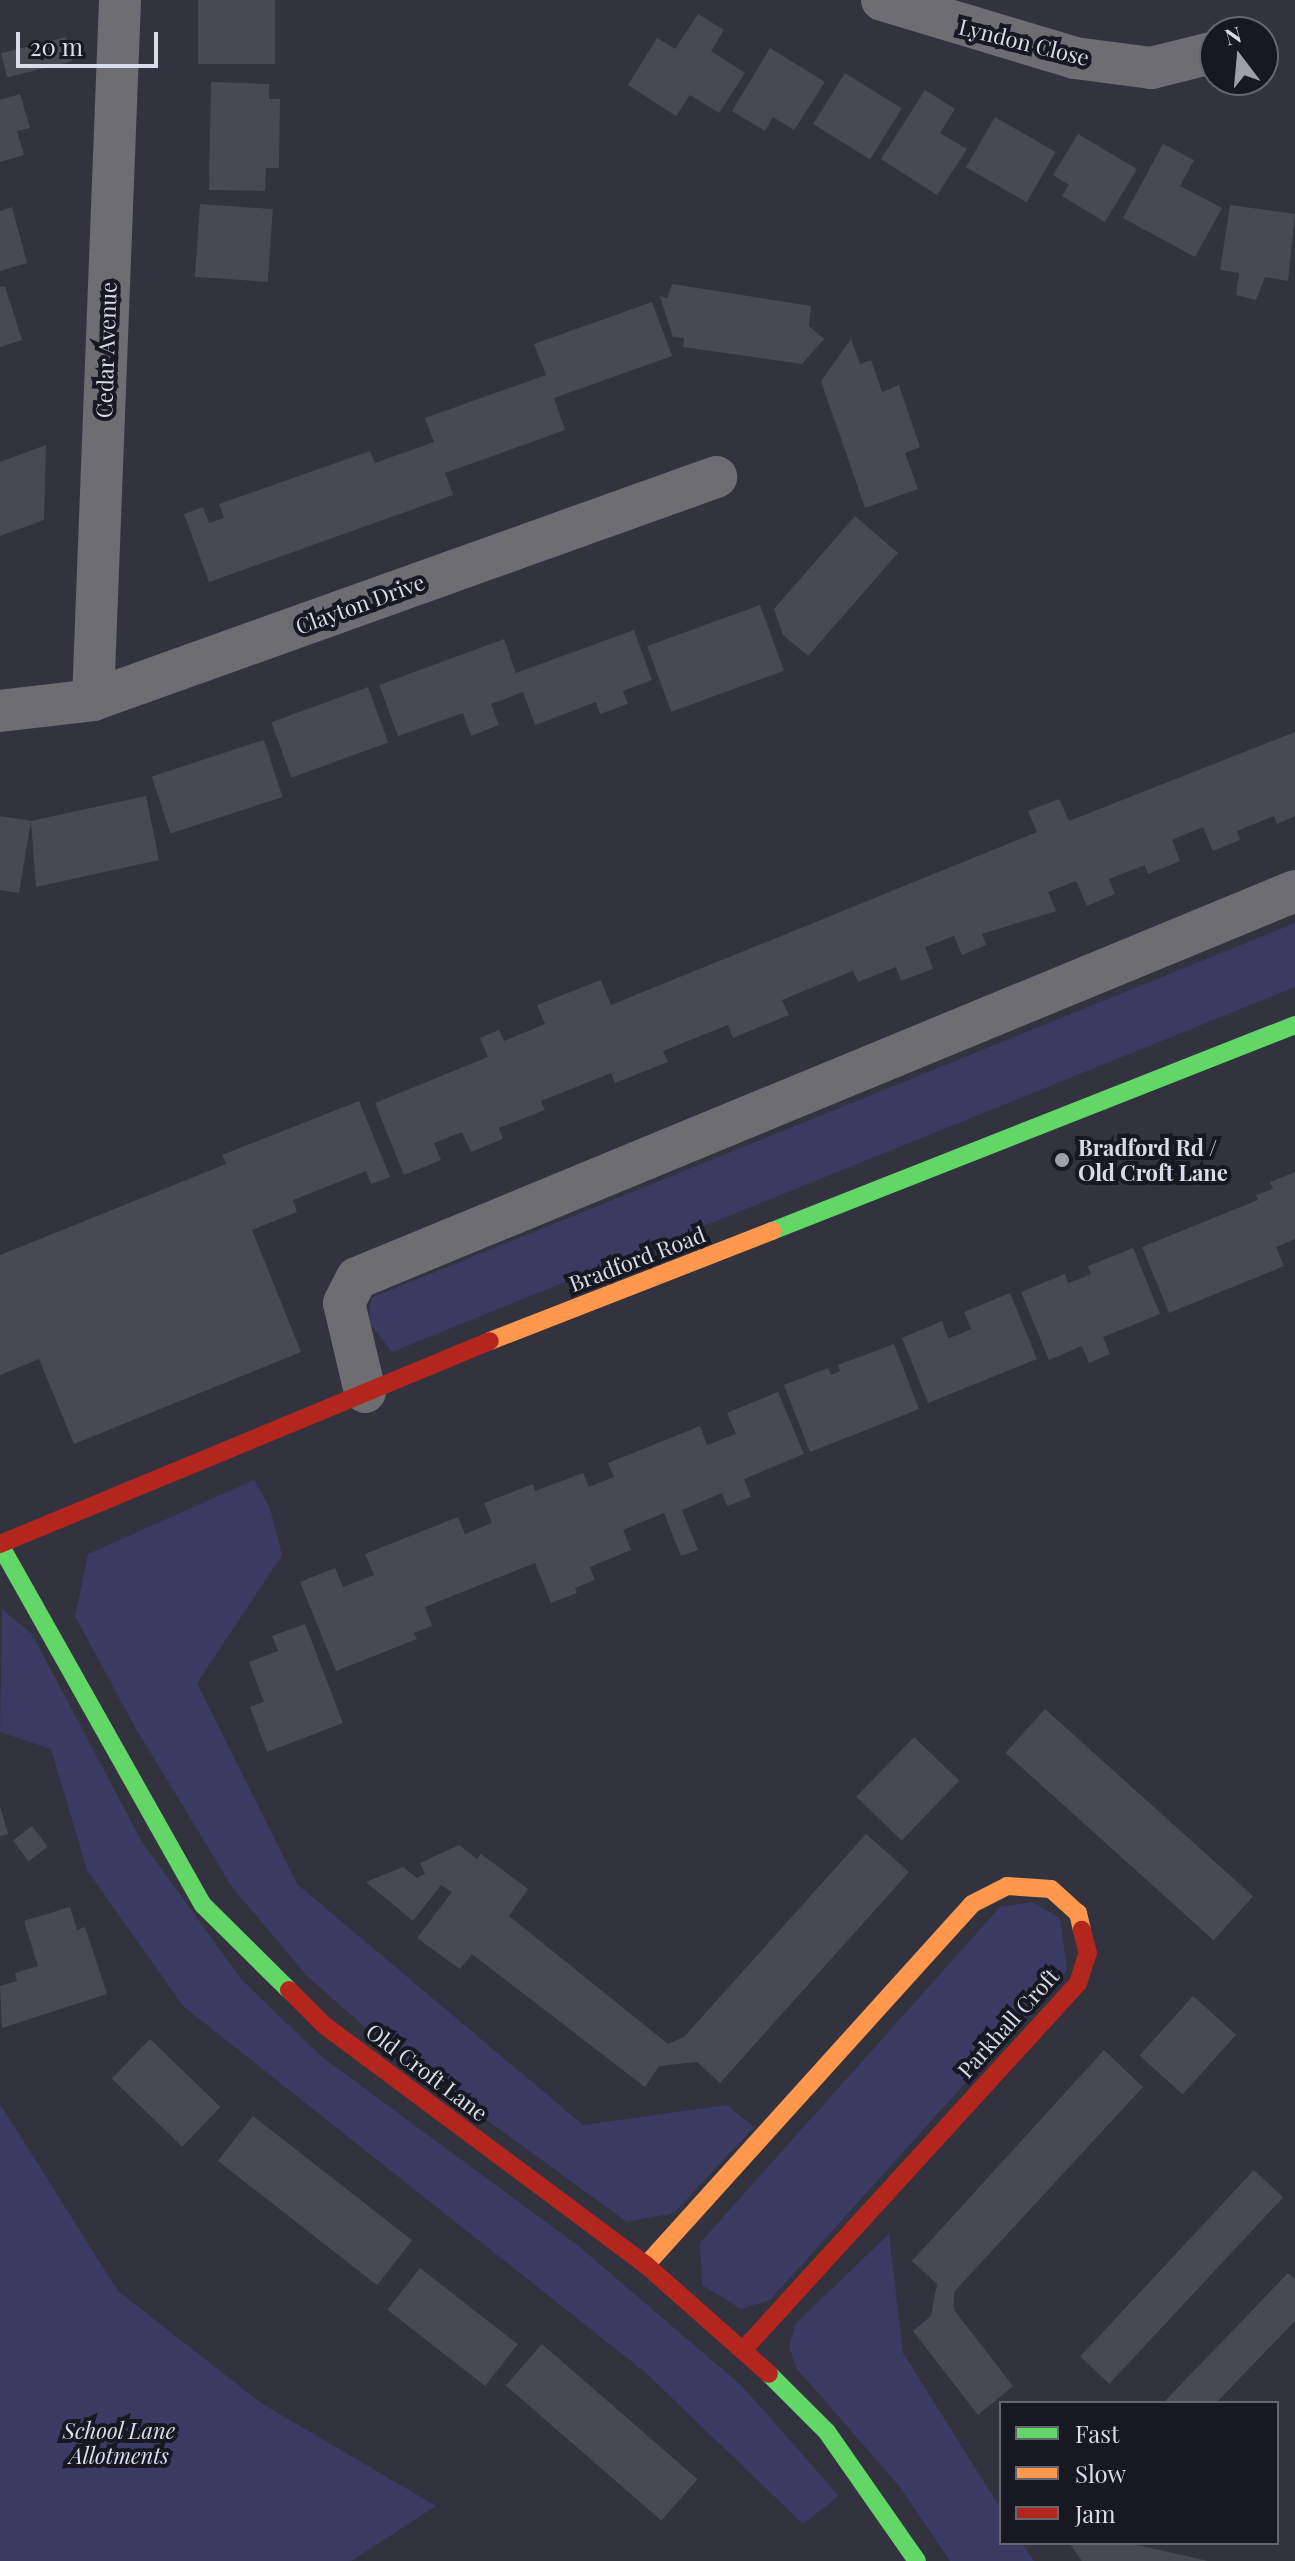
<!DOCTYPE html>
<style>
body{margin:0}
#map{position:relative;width:1295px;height:2561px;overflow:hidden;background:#32333f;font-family:"Playfair Display",serif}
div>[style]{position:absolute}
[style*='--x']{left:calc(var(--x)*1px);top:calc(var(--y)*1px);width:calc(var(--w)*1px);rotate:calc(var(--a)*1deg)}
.green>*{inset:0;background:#3a3a63}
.building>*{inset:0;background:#484953;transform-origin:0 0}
.street>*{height:42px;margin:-21px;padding:0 21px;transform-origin:21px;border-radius:21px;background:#6d6d72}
.fast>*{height:18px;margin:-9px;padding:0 9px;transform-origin:9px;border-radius:9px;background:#63d668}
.slow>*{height:18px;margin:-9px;padding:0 9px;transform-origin:9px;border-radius:9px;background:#ff974d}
.jam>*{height:18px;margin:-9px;padding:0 9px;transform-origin:9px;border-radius:9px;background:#b3261e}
.dots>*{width:22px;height:22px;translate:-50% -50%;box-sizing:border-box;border:4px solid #171822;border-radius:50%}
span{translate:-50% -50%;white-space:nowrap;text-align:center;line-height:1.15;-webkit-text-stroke:8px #171822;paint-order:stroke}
.street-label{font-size:22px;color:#dadbea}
.poi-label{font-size:22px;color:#dadbea;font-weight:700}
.left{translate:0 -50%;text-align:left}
.park-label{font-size:22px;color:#d9dbef;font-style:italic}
.legend{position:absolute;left:999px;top:2401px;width:280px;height:144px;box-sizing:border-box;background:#171822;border:2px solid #656672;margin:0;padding:10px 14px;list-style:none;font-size:24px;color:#dadbea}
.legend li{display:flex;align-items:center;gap:16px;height:40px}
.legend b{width:40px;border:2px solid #656672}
.north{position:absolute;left:1199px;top:16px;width:80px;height:80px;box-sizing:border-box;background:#171822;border:2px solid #656672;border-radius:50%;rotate:344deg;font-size:22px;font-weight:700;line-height:32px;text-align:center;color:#dadbea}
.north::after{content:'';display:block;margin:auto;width:28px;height:36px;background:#9fa0ae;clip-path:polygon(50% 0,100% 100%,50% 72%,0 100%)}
.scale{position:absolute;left:16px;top:32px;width:142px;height:36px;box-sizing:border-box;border:4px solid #dadbea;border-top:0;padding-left:10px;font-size:24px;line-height:28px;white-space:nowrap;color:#dadbea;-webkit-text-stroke:6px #171822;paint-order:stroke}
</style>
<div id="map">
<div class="green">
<i style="clip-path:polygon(1295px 923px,1295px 987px,392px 1352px,369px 1322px,371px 1298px)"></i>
<i style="clip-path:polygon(254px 1480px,270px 1508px,282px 1555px,197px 1683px,297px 1884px,583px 2125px,727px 2105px,754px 2127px,674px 2213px,627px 2222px,392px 2051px,307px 1976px,232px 1887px,135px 1727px,75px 1616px,88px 1554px)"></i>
<i style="clip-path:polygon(2px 1609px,32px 1634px,142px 1842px,241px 1979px,322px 2057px,576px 2244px,741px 2385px,839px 2496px,803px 2524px,646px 2373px,183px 2006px,87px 1870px,51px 1749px,0 1732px)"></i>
<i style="clip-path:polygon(1032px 1902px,1060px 1918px,1067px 1970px,770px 2300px,741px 2309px,702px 2285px,700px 2243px,1000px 1907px)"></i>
<i style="clip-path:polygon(0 2104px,118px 2291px,261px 2403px,436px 2506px,351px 2561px,0 2561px)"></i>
<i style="clip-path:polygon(889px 2234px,903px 2353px,1001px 2509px,1001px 2543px,1022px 2543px,1034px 2561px,950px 2561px,900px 2487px,797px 2369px,789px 2347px,796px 2323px)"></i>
</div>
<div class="building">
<i style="left:198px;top:0;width:77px;height:64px"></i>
<i style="clip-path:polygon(698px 14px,724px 30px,711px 51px,745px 73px,719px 113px,690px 95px,676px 116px,628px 85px,657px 38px,675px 49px)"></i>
<i style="left:66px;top:37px;width:25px;height:67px;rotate:76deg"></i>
<i style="clip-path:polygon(770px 48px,825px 82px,794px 130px,773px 117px,765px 131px,732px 111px)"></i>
<i style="left:845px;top:73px;width:67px;height:60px;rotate:32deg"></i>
<i style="clip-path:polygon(211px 82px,269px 84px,269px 99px,280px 99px,279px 168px,266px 168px,265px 191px,209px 190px)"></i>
<i style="clip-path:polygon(925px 90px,955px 109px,940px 133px,967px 149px,937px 195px,881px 159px)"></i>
<i style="clip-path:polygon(20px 94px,30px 128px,17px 131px,24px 155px,0 162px,0 100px)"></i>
<i style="left:995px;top:117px;width:70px;height:58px;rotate:30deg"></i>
<i style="clip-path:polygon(1078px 134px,1137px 169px,1105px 222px,1062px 196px,1069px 185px,1053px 175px)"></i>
<i style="clip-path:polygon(1163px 144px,1194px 160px,1180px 186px,1222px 208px,1195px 257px,1123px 218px)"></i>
<i style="left:200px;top:204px;width:73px;height:73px;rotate:4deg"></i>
<i style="clip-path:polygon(1230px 205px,1295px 214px,1288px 281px,1265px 277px,1256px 300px,1236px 295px,1239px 273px,1220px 270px)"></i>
<i style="clip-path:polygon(12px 207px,27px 263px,0 271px,0 211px)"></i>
<i style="clip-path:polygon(672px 284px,811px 306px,809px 326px,824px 339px,802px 364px,683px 347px,684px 338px,673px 337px,660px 296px,667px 298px)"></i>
<i style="clip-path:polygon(5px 286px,22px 340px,0 347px,0 287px)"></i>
<i style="clip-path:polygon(652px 302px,672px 356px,554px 398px,565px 430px,445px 473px,453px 495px,209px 582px,184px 514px,203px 507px,209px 523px,224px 518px,219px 504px,370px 451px,375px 463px,434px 442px,425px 418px,546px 375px,534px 344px)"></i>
<i style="clip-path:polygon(851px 339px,860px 364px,871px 360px,882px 392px,899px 385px,920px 447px,905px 453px,918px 489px,865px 508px,821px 381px)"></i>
<i style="clip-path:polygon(46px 445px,44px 520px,0 536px,0 462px)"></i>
<i style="clip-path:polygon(855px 516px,898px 553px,808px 656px,783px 635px,774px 609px)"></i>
<i style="left:760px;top:605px;width:70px;height:120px;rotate:70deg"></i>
<i style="clip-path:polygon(634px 630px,652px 680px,623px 691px,628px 704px,600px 714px,596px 702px,535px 725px,523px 692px,491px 704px,499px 725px,471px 736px,463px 713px,398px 736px,379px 685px,504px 639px,516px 673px)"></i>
<i style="left:368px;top:687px;width:59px;height:103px;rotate:70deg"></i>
<i style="clip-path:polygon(1295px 732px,1295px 816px,1277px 824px,1274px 816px,1237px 831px,1240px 840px,1213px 851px,1203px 827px,1172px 840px,1180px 861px,1148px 874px,1145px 865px,1109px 879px,1115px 894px,1087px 906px,1076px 881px,1048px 892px,1056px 911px,982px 934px,986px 945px,962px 955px,954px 936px,925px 947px,933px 969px,901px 981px,896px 967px,858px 982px,853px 971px,813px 987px,782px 1000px,789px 1015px,733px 1038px,728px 1025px,663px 1051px,668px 1062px,615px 1083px,611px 1073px,541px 1101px,545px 1110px,499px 1128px,503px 1139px,471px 1152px,462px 1132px,434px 1143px,441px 1160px,404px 1175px,375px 1103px,488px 1057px,480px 1038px,499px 1030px,504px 1041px,545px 1024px,537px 1005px,601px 980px,611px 1005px,1037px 832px,1028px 811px,1059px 799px,1069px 821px)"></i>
<i style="left:264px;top:740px;width:60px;height:118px;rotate:72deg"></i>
<i style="clip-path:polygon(146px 796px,159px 860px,36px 887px,31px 821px,19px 893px,0 890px,0 816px,31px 821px)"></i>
<i style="clip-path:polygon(359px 1101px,390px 1177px,371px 1184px,366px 1171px,293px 1200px,297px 1212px,252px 1230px,301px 1352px,74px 1444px,39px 1359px,0 1375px,0 1255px,226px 1164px,222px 1155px)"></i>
<i style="clip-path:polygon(1295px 1172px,1295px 1239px,1276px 1247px,1284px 1266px,1169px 1313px,1142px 1247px,1258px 1200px,1256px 1195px,1273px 1189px,1270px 1182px)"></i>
<i style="clip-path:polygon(1133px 1248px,1160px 1314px,1103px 1337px,1110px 1354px,1089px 1363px,1082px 1346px,1049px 1360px,1021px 1292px,1065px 1274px,1068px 1283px,1079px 1279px,1091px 1274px,1088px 1266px)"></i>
<i style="clip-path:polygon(1010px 1293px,1037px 1359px,928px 1403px,902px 1338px,942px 1321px,948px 1338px,958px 1335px,971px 1329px,964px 1312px)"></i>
<i style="clip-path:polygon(894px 1344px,919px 1409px,810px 1452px,784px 1385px,828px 1368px,831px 1375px,840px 1371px,838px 1365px)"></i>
<i style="clip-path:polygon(778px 1392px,804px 1454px,744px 1479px,751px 1497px,727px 1506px,722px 1493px,682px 1510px,698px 1550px,681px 1556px,664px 1513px,623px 1530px,631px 1550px,590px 1567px,595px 1580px,575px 1588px,577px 1593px,551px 1603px,535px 1563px,425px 1607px,432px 1626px,414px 1633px,417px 1639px,336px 1671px,300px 1582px,335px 1568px,343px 1587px,374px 1575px,365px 1554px,458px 1517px,465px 1534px,492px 1523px,484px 1503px,533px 1484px,535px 1491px,583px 1473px,589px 1487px,614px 1477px,608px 1463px,700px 1426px,707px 1445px,736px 1434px,727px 1413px)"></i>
<i style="clip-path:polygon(305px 1624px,343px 1723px,267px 1752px,250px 1707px,264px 1702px,249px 1662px,278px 1651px,272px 1636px)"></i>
<i style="left:1045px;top:1709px;width:280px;height:59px;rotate:42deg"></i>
<i style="left:914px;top:1737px;width:63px;height:83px;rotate:44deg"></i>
<i style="clip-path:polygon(0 1806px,8px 1834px,0 1836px)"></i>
<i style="left:32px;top:1826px;width:26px;height:24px;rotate:53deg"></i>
<i style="clip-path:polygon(866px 1834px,909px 1872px,720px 2083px,697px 2062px,659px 2066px,645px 2087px,472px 1954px,460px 1969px,417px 1938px,452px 1892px,441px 1885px,413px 1921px,366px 1882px,403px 1867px,417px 1878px,425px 1874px,420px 1863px,459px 1845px,477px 1859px,481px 1854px,528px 1889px,509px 1916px,668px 2044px,684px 2037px)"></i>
<i style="clip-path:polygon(70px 1907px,77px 1930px,85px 1927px,107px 1994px,2px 2028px,0 1986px,17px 1981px,15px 1973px,38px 1966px,24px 1921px)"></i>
<i style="left:1193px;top:1996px;width:58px;height:80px;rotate:42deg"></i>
<i style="left:150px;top:2039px;width:98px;height:55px;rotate:44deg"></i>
<i style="clip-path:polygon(1104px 2050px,1143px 2087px,954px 2292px,954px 2310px,1013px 2386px,978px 2415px,913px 2331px,931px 2316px,937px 2284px,912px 2261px)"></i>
<i style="left:253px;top:2116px;width:202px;height:57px;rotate:38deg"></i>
<i style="left:1254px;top:2170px;width:40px;height:255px;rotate:43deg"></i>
<i style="left:420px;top:2268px;width:124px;height:53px;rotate:38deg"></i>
<i style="clip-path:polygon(1288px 2273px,1295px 2279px,1295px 2321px,1216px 2403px,1163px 2403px)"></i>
<i style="left:542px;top:2344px;width:206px;height:55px;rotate:41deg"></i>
<i style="clip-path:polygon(1069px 2543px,1129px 2543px,1208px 2561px,1082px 2561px)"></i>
</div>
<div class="street">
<i style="--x:882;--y:0;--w:202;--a:16.7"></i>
<i style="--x:1075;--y:58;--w:77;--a:7.5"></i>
<i style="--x:1151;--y:68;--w:66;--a:-14"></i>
<i style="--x:93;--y:700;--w:701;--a:-87.79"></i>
<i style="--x:0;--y:711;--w:94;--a:-6.7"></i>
<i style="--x:93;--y:700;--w:662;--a:-19.69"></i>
<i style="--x:365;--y:1392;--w:91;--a:-103.3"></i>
<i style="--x:344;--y:1303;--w:28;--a:-63"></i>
<i style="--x:357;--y:1278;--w:1015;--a:-22.42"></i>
</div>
<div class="fast">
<i style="--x:772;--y:1231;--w:562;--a:-21.5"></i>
<i style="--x:0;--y:1545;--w:413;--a:60.6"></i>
<i style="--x:203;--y:1905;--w:121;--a:44.7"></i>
<i style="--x:769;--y:2374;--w:82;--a:45"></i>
<i style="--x:827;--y:2432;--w:157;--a:55.1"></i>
</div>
<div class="slow">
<i style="--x:490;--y:1341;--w:303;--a:-21.3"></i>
<i style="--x:646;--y:2265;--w:486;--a:-47.9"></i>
<i style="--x:972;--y:1904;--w:39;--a:-27"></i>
<i style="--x:1007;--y:1886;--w:44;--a:3.9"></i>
<i style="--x:1051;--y:1889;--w:36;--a:42"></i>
<i style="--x:1078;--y:1913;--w:17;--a:77"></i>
</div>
<div class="jam">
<i style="--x:0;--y:1544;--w:530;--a:-22.5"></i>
<i style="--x:289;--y:1990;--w:49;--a:45"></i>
<i style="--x:324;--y:2025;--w:402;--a:36.7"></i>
<i style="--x:646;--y:2265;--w:164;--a:41.5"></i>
<i style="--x:744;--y:2349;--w:495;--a:-47.6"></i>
<i style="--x:1078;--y:1983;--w:32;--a:-72"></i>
<i style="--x:1088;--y:1953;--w:24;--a:-105"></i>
</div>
<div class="dots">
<i style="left:1062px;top:1160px;background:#9fa0ae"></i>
</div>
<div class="street-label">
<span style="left:1024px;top:42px;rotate:14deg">Lyndon Close</span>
<span style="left:106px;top:350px;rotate:-88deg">Cedar Avenue</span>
<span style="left:360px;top:604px;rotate:-20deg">Clayton Drive</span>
<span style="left:637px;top:1259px;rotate:-21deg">Bradford Road</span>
<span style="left:1008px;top:2023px;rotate:-48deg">Parkhall Croft</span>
<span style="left:427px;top:2072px;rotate:37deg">Old Croft Lane</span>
</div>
<div class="poi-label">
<span class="left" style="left:1078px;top:1160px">Bradford Rd /<br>Old Croft Lane</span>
</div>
<div class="park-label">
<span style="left:119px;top:2443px">School Lane<br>Allotments</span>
</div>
<ul class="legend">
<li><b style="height:10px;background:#63d668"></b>Fast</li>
<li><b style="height:10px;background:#ff974d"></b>Slow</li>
<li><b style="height:10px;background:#b3261e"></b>Jam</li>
</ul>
<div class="north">N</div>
<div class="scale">20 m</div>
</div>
